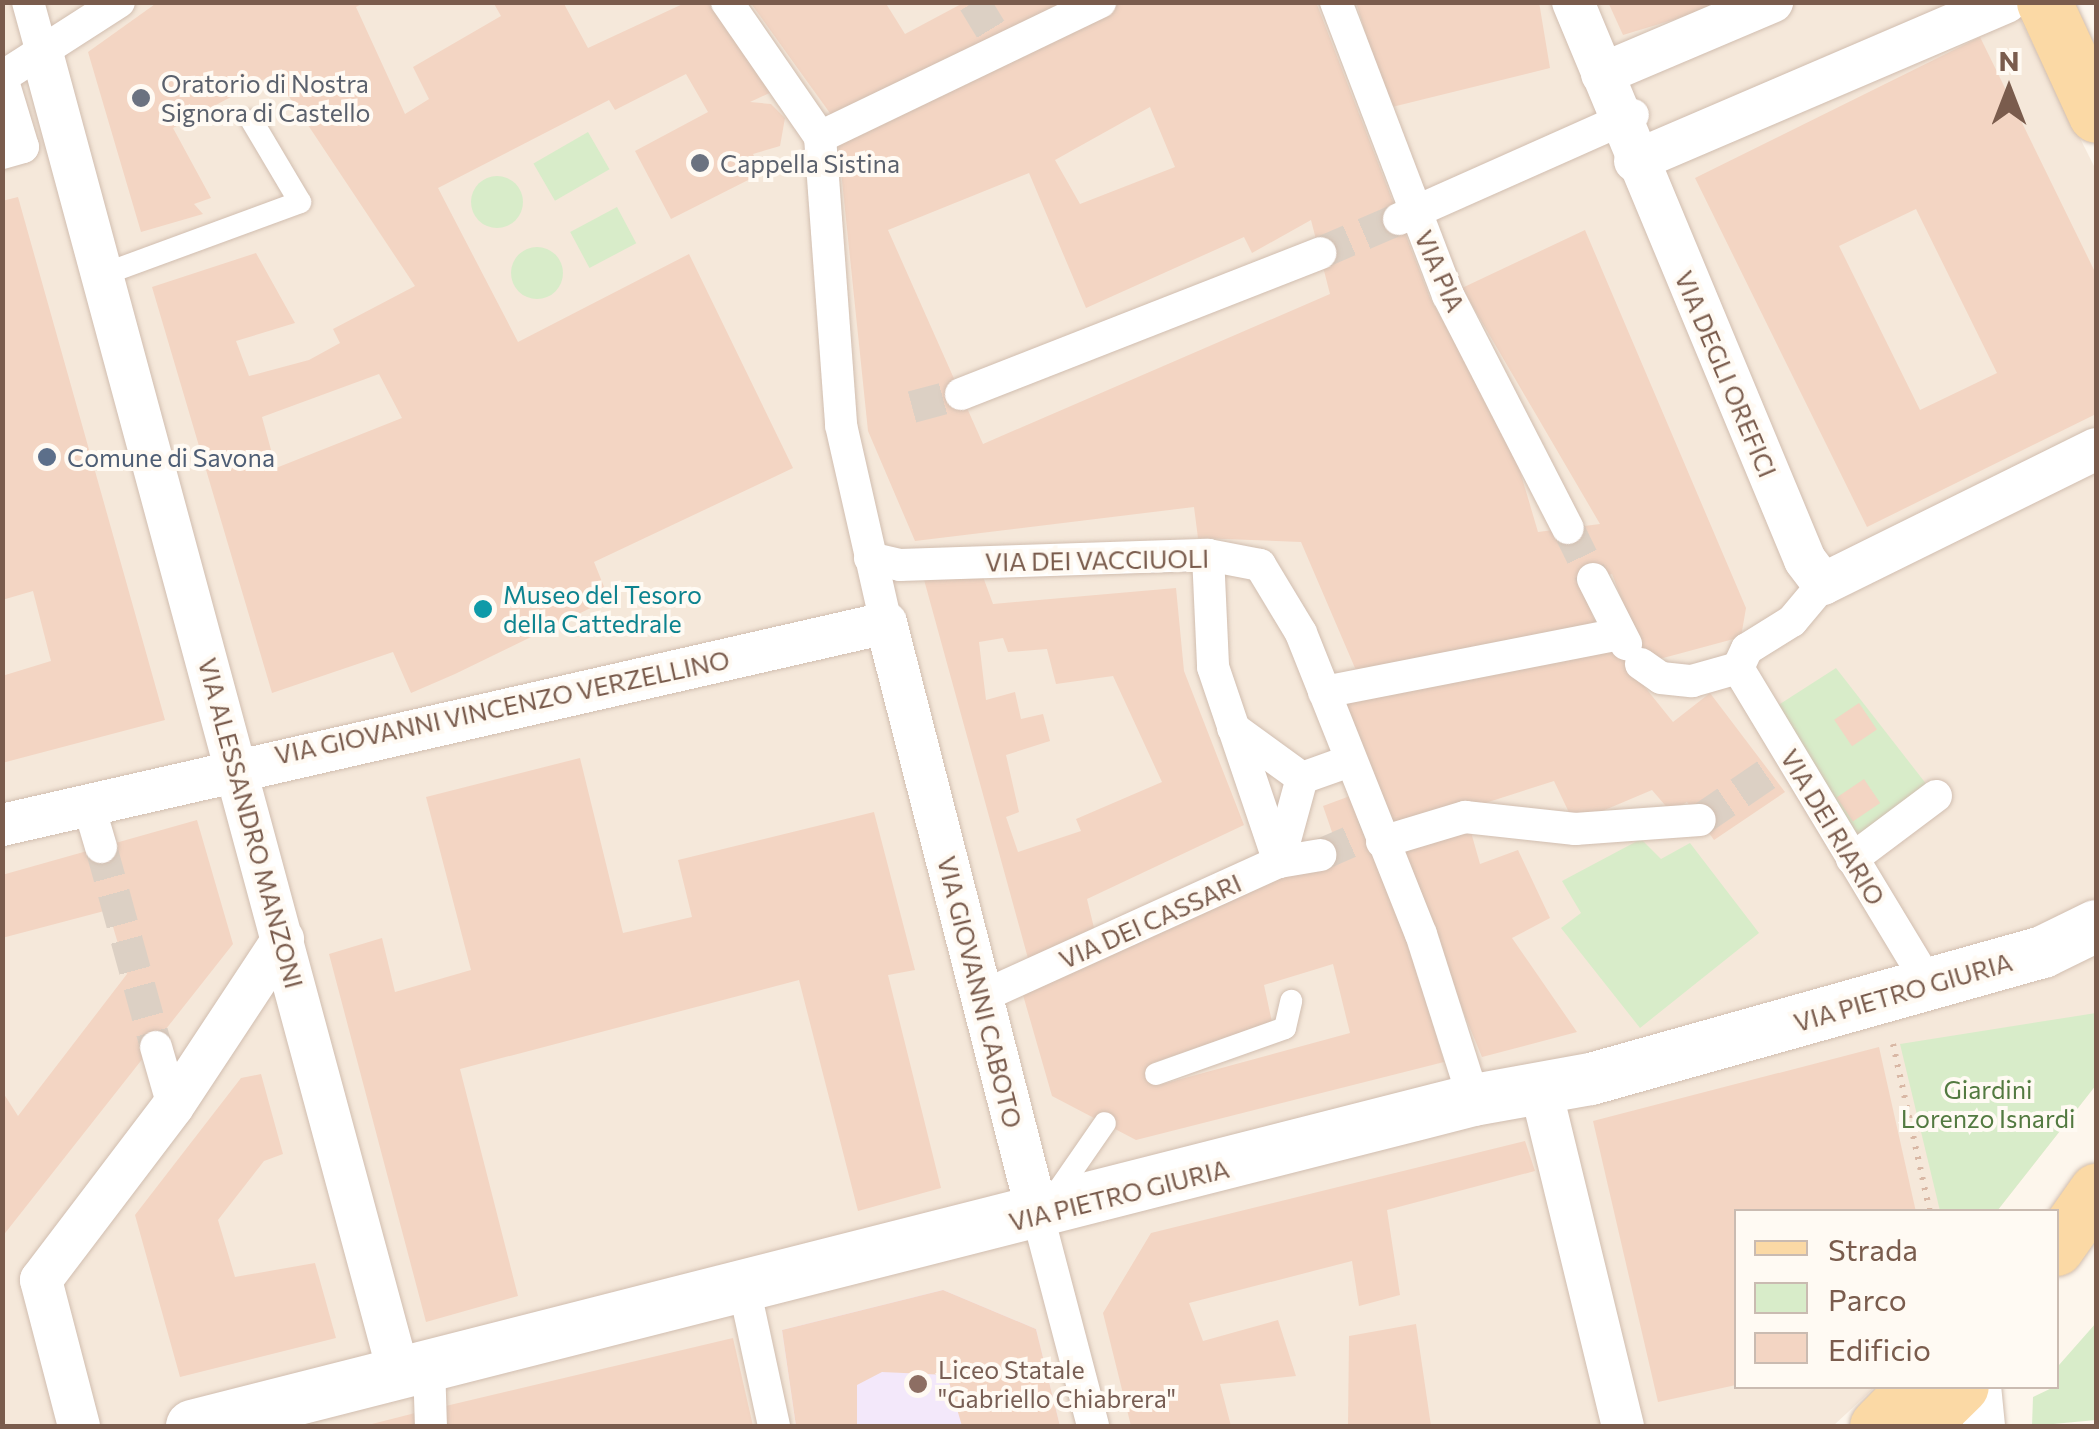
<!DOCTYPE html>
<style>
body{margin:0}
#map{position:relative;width:2099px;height:1429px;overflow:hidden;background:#fdf6ec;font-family:Commissioner,sans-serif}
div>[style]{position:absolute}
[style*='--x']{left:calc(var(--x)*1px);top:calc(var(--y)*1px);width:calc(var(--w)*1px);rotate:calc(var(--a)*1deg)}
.residential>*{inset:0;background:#f5e8da}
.education>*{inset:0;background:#f3e8fa}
.green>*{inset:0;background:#d8ecc9;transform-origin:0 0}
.round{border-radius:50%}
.building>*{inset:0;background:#f3d5c3;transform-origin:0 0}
.pedestrian-tunnel>*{height:32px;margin-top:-16px;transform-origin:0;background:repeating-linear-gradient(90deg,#dcd0c4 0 32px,transparent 0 48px)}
.path>*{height:6px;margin-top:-3px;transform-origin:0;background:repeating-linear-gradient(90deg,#d9b8a5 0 2.5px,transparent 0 10.5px)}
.roads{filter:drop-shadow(0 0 2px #d1beb0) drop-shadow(0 0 2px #d1beb0)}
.service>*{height:22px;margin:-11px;padding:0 11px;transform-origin:11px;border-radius:11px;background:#fff}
.pedestrian>*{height:32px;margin:-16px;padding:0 16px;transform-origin:16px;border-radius:16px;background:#fff}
.minor>*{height:42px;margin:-21px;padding:0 21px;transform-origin:21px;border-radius:21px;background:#fff}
.tertiary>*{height:52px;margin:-26px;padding:0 26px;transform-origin:26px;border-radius:26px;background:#fff}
.primary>*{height:55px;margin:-27.5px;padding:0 27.5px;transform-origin:27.5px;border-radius:27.5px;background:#fbd9a5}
.dots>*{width:28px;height:28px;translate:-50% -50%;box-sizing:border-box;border:5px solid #fffaf3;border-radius:50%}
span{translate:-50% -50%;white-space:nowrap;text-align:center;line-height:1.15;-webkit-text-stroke:8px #fffaf3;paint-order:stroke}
.worship-label{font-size:25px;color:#5b616d}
.left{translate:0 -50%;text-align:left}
.street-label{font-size:25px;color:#7a5c4d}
.service-label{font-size:25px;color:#4e5e75}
.culture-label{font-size:25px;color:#0d838f}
.park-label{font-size:25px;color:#537a41}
.education-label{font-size:25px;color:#785e54}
.frame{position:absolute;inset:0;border:5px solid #7a5c4d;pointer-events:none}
.legend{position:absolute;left:1734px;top:1209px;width:325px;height:180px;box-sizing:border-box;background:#fffaf3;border:2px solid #cabbb1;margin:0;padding:12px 18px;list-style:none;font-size:30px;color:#7a5c4d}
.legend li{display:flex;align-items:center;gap:20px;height:50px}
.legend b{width:50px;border:2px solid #cabbb1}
.north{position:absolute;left:1959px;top:40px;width:100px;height:100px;-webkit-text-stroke:8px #fffaf3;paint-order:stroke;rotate:0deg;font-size:28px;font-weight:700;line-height:40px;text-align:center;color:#7a5c4d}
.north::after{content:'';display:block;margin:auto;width:35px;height:45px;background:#7a5c4d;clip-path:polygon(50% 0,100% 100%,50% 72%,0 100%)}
</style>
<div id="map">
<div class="residential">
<i style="clip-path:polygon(3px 3px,2012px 3px,2096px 170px,2096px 1085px,1997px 1211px,1736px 1212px,1736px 1386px,1875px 1387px,1833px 1426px,3px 1426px)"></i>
</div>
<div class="education">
<i style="clip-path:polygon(943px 1290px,1036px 1329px,1060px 1426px,796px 1426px,782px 1330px)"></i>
</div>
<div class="green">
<i style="left:588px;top:132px;width:43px;height:63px;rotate:60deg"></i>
<i class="round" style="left:471px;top:176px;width:52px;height:52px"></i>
<i style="left:617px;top:207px;width:41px;height:53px;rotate:62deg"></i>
<i class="round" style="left:511px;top:247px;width:52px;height:52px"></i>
<i style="clip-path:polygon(1836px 668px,1927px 785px,1855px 837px,1777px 706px)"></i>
<i style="clip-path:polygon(1641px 839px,1661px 859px,1690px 843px,1759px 933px,1640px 1028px,1561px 928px,1581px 913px,1562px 881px)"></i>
<i style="clip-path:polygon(2096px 1013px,2096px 1085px,1997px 1211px,1940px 1211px,1900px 1044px)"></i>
<i style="clip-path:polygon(2096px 1323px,2096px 1420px,2032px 1426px,2033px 1397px,2056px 1386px,2059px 1365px)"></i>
</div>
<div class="building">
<i style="clip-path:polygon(evenodd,158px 2px,366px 2px,356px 7px,405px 114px,429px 99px,413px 67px,501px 16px,493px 2px,563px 2px,588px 48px,687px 2px,707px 2px,774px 91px,750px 102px,771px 104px,785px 118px,780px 146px,753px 154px,762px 173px,671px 219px,635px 151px,708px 112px,686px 74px,615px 110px,609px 100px,438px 188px,518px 342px,689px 254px,793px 468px,594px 562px,609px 599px,455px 674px,411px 693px,393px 652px,272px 693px,152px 287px,256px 253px,295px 323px,236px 341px,249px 376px,309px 360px,340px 343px,333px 329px,415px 286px,274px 74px,173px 128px,211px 198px,194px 204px,203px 214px,141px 232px,88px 52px,158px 2px,379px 374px,402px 418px,276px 468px,262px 417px,379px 374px)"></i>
<i style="clip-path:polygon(750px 2px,885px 2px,905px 34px,965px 2px,1069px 2px,832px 116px)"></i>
<i style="clip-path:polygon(evenodd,1109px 2px,1316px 2px,1430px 298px,1512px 444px,1538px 532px,1600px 524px,1462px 288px,1585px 230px,1746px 608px,1741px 637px,1641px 664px,1640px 681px,1673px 722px,1710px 693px,1785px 792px,1714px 840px,1687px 802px,1671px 812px,1652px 790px,1574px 823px,1554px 781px,1385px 835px,1344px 703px,1637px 640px,1612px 574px,1579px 582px,1601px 636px,1358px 675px,1301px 542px,1198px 538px,1194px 507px,915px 541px,868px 431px,838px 142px,1109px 2px,1150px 107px,1175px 167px,1080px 204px,1055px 160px,1150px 107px,1109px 2px,1029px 173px,1086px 308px,1244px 237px,1252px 253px,1311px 220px,1330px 294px,983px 444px,888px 230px,1029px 173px)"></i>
<i style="clip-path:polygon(1356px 2px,1539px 2px,1550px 68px,1388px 108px)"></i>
<i style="clip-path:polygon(1608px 2px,1729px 3px,1623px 35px)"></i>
<i style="clip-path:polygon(evenodd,1980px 37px,2096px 274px,2096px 414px,1867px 527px,1695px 178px,1980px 37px,1916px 209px,1997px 373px,1920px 410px,1839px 246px,1916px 209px)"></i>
<i style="clip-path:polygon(18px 197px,165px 720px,2px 763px,2px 676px,51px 661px,33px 591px,2px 600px,2px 201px)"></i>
<i style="clip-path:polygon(evenodd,982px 574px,993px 604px,1176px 588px,1184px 671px,1244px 825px,1087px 899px,1095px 932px,1029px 962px,923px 576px,982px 574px,1003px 638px,1008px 652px,1047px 649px,1056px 684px,1113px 676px,1162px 782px,1076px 819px,1081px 831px,1018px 852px,1006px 817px,1019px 812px,1006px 755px,1050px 741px,1043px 714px,1021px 719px,1015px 692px,986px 700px,979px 642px,1003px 638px)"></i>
<i style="left:1859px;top:703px;width:32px;height:30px;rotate:56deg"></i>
<i style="clip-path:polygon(580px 758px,623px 933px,692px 917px,678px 860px,874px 812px,915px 970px,888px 975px,941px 1188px,858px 1211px,799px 980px,460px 1069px,518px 1296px,426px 1322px,329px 954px,382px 938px,395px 992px,471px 970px,426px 797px)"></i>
<i style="left:1864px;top:779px;width:29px;height:33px;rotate:56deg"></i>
<i style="clip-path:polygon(evenodd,1350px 796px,1394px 891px,1444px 1062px,1136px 1140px,1052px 1096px,1023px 995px,1333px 835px,1323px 806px,1350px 796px,1333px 964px,1350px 1033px,1159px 1085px,1152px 1063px,1272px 1022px,1264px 985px,1333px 964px)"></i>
<i style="clip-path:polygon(197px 820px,233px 944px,2px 1237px,2px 1091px,18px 1116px,127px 974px,108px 910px,2px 938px,2px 875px)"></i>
<i style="clip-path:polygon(1469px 825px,1480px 864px,1518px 850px,1550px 918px,1512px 938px,1577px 1032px,1482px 1057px,1395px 847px)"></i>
<i style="clip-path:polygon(1879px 1047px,1916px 1212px,1736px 1212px,1736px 1385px,1658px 1402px,1593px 1121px)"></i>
<i style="clip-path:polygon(261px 1074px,283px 1154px,264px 1161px,218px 1220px,235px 1277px,315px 1263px,336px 1338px,180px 1377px,135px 1215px,241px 1078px)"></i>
<i style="clip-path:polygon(1525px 1141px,1535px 1171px,1387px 1210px,1400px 1295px,1359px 1306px,1352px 1261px,1189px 1303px,1203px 1341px,1278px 1320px,1296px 1376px,1220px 1384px,1231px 1426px,1131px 1426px,1103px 1313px,1151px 1233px)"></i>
<i style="clip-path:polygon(943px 1290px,1036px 1329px,1060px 1426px,962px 1426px,947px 1375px,882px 1372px,857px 1385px,857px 1426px,796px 1426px,782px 1330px)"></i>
<i style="clip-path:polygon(1416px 1324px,1431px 1426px,1348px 1426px,1349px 1336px)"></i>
<i style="clip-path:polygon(733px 1338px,753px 1426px,434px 1426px,433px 1409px)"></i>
<i style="clip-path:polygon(427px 1410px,429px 1426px,368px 1426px,368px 1425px)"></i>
</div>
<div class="pedestrian-tunnel">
<i style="--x:974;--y:2;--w:42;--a:58.6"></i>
<i style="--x:1320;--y:253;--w:86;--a:-23.3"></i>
<i style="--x:912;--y:407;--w:51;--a:-14.9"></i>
<i style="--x:1568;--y:528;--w:57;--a:63.9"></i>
<i style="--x:1700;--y:820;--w:85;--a:-34.4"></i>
<i style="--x:101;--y:847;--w:207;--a:74.6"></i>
<i style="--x:1320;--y:855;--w:52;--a:-23.6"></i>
</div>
<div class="path">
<i style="--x:1893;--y:1044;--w:172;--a:77.6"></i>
</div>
<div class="roads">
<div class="service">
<i style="--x:102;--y:275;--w:211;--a:-20.2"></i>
<i style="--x:300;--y:202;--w:94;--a:-120.7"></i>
<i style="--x:1156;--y:1074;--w:137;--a:-19.6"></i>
<i style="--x:1285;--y:1028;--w:28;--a:-77"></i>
<i style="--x:1053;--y:1198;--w:91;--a:-55.3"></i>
</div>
<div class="pedestrian">
<i style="--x:28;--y:2;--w:53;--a:74.6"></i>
<i style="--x:727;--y:2;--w:164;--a:55.4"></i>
<i style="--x:820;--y:137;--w:289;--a:85.8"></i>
<i style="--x:841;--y:425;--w:203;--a:77.2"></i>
<i style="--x:1336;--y:2;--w:314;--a:69.1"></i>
<i style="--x:1448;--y:295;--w:262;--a:62.8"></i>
<i style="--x:2;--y:77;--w:139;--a:-32.7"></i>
<i style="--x:2;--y:78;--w:72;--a:73.1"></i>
<i style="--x:23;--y:147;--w:22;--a:164"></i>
<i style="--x:820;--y:137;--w:311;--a:-25.7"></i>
<i style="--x:1399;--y:219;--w:256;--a:-24"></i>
<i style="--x:961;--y:394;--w:386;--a:-21.4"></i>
<i style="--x:1208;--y:555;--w:112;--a:87.4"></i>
<i style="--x:1213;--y:667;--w:206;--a:71.3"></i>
<i style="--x:870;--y:558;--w:31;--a:13"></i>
<i style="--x:900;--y:565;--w:308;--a:-1.9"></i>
<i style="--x:1208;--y:555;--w:53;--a:10.9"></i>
<i style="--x:1260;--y:565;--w:79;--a:58.9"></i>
<i style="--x:1301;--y:633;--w:324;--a:68.3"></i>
<i style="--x:1421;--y:934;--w:174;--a:72.3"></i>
<i style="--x:1593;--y:579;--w:73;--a:63.1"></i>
<i style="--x:1641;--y:664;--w:24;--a:35"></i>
<i style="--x:1661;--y:678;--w:31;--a:6"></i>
<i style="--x:1692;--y:681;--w:48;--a:-15.8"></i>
<i style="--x:1738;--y:668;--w:370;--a:58.9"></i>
<i style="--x:1738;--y:668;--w:21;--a:-65"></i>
<i style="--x:1747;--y:649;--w:53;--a:-31.9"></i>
<i style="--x:1792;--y:621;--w:48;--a:-50"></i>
<i style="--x:1324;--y:692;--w:301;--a:-11.1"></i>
<i style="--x:1233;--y:728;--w:85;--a:35.9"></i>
<i style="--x:88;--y:803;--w:46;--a:73.5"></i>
<i style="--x:1382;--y:842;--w:87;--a:-16.8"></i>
<i style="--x:1465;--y:817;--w:111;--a:6.2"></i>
<i style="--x:1575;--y:829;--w:125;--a:-4.1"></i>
<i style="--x:1852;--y:859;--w:105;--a:-36.9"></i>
<i style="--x:1279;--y:862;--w:87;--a:-74.7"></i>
<i style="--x:1302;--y:778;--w:48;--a:-19.6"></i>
<i style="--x:983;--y:996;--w:325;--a:-24.4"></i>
<i style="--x:1279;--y:862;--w:42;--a:-9.7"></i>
<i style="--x:156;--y:1047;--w:61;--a:73.9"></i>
<i style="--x:1038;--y:1216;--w:217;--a:75.3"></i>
<i style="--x:744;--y:1287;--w:142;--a:77.8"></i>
<i style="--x:429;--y:1364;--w:62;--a:88.2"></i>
</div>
<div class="minor">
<i style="--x:1573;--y:2;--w:604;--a:67.42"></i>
<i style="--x:1805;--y:560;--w:30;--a:53"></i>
<i style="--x:1823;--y:584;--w:305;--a:-26.3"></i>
<i style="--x:42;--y:53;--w:1365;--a:74.88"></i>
<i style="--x:1602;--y:74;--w:185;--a:-23"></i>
<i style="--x:1635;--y:161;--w:404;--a:-23.2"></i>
<i style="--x:2;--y:825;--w:907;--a:-12.87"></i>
<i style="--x:886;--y:623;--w:612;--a:75.62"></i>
<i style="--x:1541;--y:1090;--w:346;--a:76.3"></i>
<i style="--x:1980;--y:1386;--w:40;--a:84.3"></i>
<i style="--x:79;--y:1426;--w:151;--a:-104.6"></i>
<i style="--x:41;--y:1280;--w:218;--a:-52.8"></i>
<i style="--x:173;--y:1106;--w:200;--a:-56.6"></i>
</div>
<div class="tertiary">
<i style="--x:192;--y:1426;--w:1323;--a:-14.27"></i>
<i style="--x:1474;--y:1100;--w:119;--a:-10.2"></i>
<i style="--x:1591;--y:1079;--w:470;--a:-15.7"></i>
<i style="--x:2043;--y:952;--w:59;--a:-26.1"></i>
</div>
<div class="primary">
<i style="--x:2044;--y:2;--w:124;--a:65.3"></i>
<i style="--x:2056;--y:1248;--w:70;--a:-54.9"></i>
<i style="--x:1877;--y:1426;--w:56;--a:-45.7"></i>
<i style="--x:1920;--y:1426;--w:57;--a:-44.3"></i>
</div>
</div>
<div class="dots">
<i style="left:141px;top:98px;background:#6b7280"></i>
<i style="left:700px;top:163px;background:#6b7280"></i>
<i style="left:47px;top:457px;background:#5c6f8a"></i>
<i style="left:483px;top:609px;background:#0f9aa8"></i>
<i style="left:918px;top:1384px;background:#8d6e63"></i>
</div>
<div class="worship-label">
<span class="left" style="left:161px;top:98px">Oratorio di Nostra<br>Signora di Castello</span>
<span class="left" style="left:720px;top:163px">Cappella Sistina</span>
</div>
<div class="street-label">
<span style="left:1440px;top:271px;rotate:66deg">VIA PIA</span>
<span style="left:1726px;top:374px;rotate:67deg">VIA DEGLI OREFICI</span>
<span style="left:1097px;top:560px;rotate:-1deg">VIA DEI VACCIUOLI</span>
<span style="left:502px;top:707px;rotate:-12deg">VIA GIOVANNI VINCENZO VERZELLINO</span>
<span style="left:251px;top:823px;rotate:75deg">VIA ALESSANDRO MANZONI</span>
<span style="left:1833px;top:827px;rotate:59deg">VIA DEI RIARIO</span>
<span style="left:1150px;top:921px;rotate:-24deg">VIA DEI CASSARI</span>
<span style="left:980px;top:992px;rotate:76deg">VIA GIOVANNI CABOTO</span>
<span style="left:1903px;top:992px;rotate:-16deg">VIA PIETRO GIURIA</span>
<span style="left:1119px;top:1195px;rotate:-14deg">VIA PIETRO GIURIA</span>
</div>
<div class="service-label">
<span class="left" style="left:67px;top:457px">Comune di Savona</span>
</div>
<div class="culture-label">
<span class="left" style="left:503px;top:609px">Museo del Tesoro<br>della Cattedrale</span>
</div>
<div class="park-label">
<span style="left:1988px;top:1104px">Giardini<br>Lorenzo Isnardi</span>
</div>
<div class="education-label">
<span class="left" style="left:938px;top:1384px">Liceo Statale<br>"Gabriello Chiabrera"</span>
</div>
<div class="frame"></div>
<ul class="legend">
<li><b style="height:12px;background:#fbd9a5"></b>Strada</li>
<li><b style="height:28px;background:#d8ecc9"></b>Parco</li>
<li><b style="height:28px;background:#f3d5c3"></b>Edificio</li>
</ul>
<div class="north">N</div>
</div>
